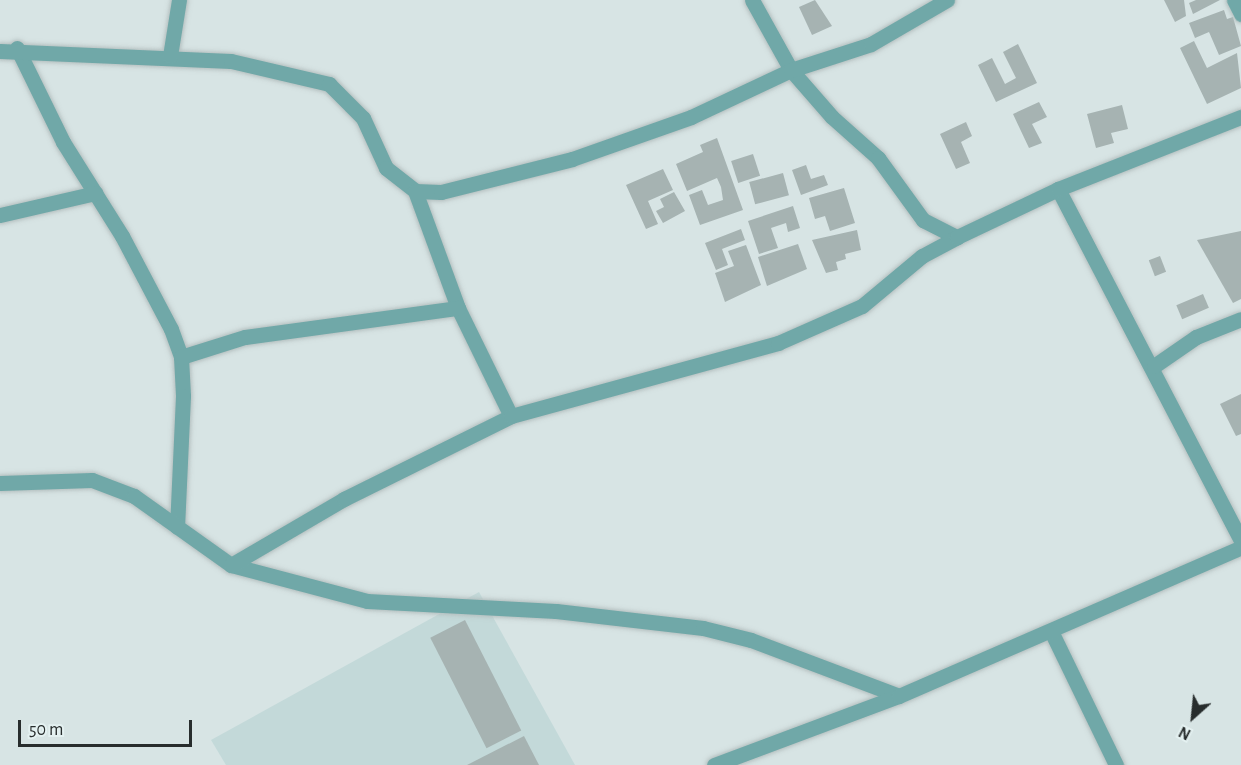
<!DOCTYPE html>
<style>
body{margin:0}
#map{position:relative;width:1241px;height:765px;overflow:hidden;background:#d7e4e4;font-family:"Alegreya Sans",sans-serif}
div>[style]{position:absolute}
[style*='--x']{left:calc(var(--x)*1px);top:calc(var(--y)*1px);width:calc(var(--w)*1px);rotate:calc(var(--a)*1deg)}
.built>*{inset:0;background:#c3d9d9}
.building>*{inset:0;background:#a6b3b2;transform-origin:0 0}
.roads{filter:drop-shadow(0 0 2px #b4bfbf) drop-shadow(0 0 2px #b4bfbf)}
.minor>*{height:15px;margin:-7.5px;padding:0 7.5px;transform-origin:7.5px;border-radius:7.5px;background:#70a8a8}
span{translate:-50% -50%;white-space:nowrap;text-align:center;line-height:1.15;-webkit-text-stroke:4.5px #e4f1f1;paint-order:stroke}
.north{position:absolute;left:1163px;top:687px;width:60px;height:60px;-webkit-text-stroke:4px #e4f1f1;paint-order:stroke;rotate:207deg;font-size:16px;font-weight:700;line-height:24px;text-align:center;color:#282d2d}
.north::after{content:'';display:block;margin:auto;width:21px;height:27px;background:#282d2d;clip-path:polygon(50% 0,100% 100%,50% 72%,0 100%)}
.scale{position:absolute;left:18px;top:720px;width:174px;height:27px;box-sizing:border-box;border:3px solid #282d2d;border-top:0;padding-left:8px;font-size:18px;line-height:21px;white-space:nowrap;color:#282d2d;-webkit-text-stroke:4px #e4f1f1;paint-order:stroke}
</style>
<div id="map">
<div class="built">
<i style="clip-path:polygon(479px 592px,575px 765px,226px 765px,211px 740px)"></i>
</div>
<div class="building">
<i style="clip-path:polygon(815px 0,832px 26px,812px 35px,799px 7px)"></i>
<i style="clip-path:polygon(1164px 0,1184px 0,1186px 16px,1175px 22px)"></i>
<i style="clip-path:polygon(1220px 0,1193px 14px,1189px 3px,1196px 0)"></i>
<i style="clip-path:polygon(1224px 10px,1227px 19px,1233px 17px,1241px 46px,1219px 55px,1209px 32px,1195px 38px,1189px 23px)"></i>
<i style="clip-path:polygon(1194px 41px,1207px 68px,1237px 53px,1241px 88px,1207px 104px,1180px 48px)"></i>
<i style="clip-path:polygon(1018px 44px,1037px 83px,996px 102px,978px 65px,992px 58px,1005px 84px,1016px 78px,1003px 52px)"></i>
<i style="clip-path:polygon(1039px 102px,1047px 117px,1032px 124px,1042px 143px,1029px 148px,1013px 114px)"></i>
<i style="clip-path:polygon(1122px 105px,1128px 129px,1111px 133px,1114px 143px,1096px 148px,1087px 114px)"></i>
<i style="clip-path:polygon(966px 122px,972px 136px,961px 142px,970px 163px,956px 169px,940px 134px)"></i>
<i style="clip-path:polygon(717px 138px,743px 210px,700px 225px,689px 195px,702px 190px,708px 205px,723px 200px,721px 187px,717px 178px,687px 191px,676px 164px,703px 152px,700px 145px)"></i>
<i style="left:753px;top:154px;width:23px;height:23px;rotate:72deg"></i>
<i style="clip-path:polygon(806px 165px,811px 179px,824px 175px,828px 185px,801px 195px,792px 170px)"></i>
<i style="clip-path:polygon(663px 169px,673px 190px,648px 201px,658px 224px,646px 229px,626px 185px)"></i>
<i style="left:783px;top:173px;width:23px;height:35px;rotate:75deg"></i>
<i style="clip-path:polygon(844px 188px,855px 223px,830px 231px,825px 216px,815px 219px,809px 198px)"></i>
<i style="clip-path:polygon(674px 192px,685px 211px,663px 223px,656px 211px,664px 207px,660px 199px)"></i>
<i style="clip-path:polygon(793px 206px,800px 228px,788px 232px,786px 223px,771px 228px,778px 248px,759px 254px,748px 221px)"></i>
<i style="clip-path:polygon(741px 229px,745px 240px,722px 249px,728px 265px,716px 270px,705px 243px)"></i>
<i style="clip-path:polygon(857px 230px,861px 250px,845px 254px,846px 259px,836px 262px,838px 270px,826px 273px,812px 240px)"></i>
<i style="clip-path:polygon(1241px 231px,1241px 299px,1233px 303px,1197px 240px)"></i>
<i style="clip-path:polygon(798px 244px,807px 269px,767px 286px,758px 257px)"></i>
<i style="clip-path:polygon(746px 245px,761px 285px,725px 302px,715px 273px,734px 266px,728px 251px)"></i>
<i style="left:1160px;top:256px;width:17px;height:12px;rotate:69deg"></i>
<i style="left:1203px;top:294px;width:15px;height:29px;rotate:67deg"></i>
<i style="clip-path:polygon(1241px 394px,1241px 434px,1236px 436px,1220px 404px)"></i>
<i style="left:465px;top:620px;width:124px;height:39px;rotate:63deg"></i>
<i style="clip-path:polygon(524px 736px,539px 765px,467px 765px)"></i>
</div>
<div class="roads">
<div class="minor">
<i style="--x:752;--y:0;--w:80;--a:60.9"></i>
<i style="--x:791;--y:70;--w:62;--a:48.9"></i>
<i style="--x:832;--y:117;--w:62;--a:41.7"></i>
<i style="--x:878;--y:158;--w:77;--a:54"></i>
<i style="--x:923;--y:220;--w:38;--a:27"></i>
<i style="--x:1234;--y:0;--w:16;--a:63"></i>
<i style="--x:17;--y:48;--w:105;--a:63.9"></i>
<i style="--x:63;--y:142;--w:111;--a:57.9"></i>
<i style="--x:122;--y:236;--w:105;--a:62.2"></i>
<i style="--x:171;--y:329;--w:30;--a:70"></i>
<i style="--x:181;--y:357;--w:39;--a:87"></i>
<i style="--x:183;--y:396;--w:131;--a:92.6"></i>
<i style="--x:0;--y:51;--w:231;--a:2.5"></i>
<i style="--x:231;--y:61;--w:101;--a:13.2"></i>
<i style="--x:329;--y:84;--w:48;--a:45"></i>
<i style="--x:363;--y:118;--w:55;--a:65.3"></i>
<i style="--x:386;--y:168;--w:37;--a:38"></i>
<i style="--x:415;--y:191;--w:26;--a:2"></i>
<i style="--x:441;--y:192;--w:135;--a:-14.1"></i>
<i style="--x:572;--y:159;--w:126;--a:-19.4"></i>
<i style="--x:691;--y:117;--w:110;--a:-25.2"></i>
<i style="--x:791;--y:70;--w:84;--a:-18"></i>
<i style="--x:871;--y:44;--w:88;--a:-30.1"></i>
<i style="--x:170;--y:56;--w:57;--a:-80.9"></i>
<i style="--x:1058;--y:189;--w:396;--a:62.5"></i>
<i style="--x:415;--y:191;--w:125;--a:69.8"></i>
<i style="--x:458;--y:308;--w:120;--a:63.9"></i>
<i style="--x:0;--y:215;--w:98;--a:-13"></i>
<i style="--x:181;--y:357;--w:67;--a:-17.4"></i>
<i style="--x:245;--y:337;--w:215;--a:-7.8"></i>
<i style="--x:1154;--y:366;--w:51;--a:-34.6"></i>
<i style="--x:1196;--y:337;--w:48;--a:-21.8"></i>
<i style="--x:0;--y:483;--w:92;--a:-1.9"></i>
<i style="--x:92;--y:480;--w:45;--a:20.9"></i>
<i style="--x:134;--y:496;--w:119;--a:35.4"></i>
<i style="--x:231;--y:565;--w:141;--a:14.8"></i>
<i style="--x:367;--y:601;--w:189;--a:3"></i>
<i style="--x:556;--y:611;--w:148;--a:6.6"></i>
<i style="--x:703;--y:628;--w:49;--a:14"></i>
<i style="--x:751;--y:640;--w:158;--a:20.7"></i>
<i style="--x:231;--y:565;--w:131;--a:-30.3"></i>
<i style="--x:344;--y:499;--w:186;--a:-26.4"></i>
<i style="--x:511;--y:416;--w:277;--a:-15.3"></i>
<i style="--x:778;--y:343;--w:92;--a:-23.8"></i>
<i style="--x:862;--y:306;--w:78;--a:-39.8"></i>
<i style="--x:922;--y:256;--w:40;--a:-28"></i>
<i style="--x:957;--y:237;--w:112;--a:-25.4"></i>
<i style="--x:1058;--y:189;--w:197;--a:-21.5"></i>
<i style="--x:1051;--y:631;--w:149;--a:64.1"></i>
<i style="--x:714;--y:765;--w:197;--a:-20.5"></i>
<i style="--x:899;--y:696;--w:373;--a:-23.5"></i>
</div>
</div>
<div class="north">N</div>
<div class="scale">50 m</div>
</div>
